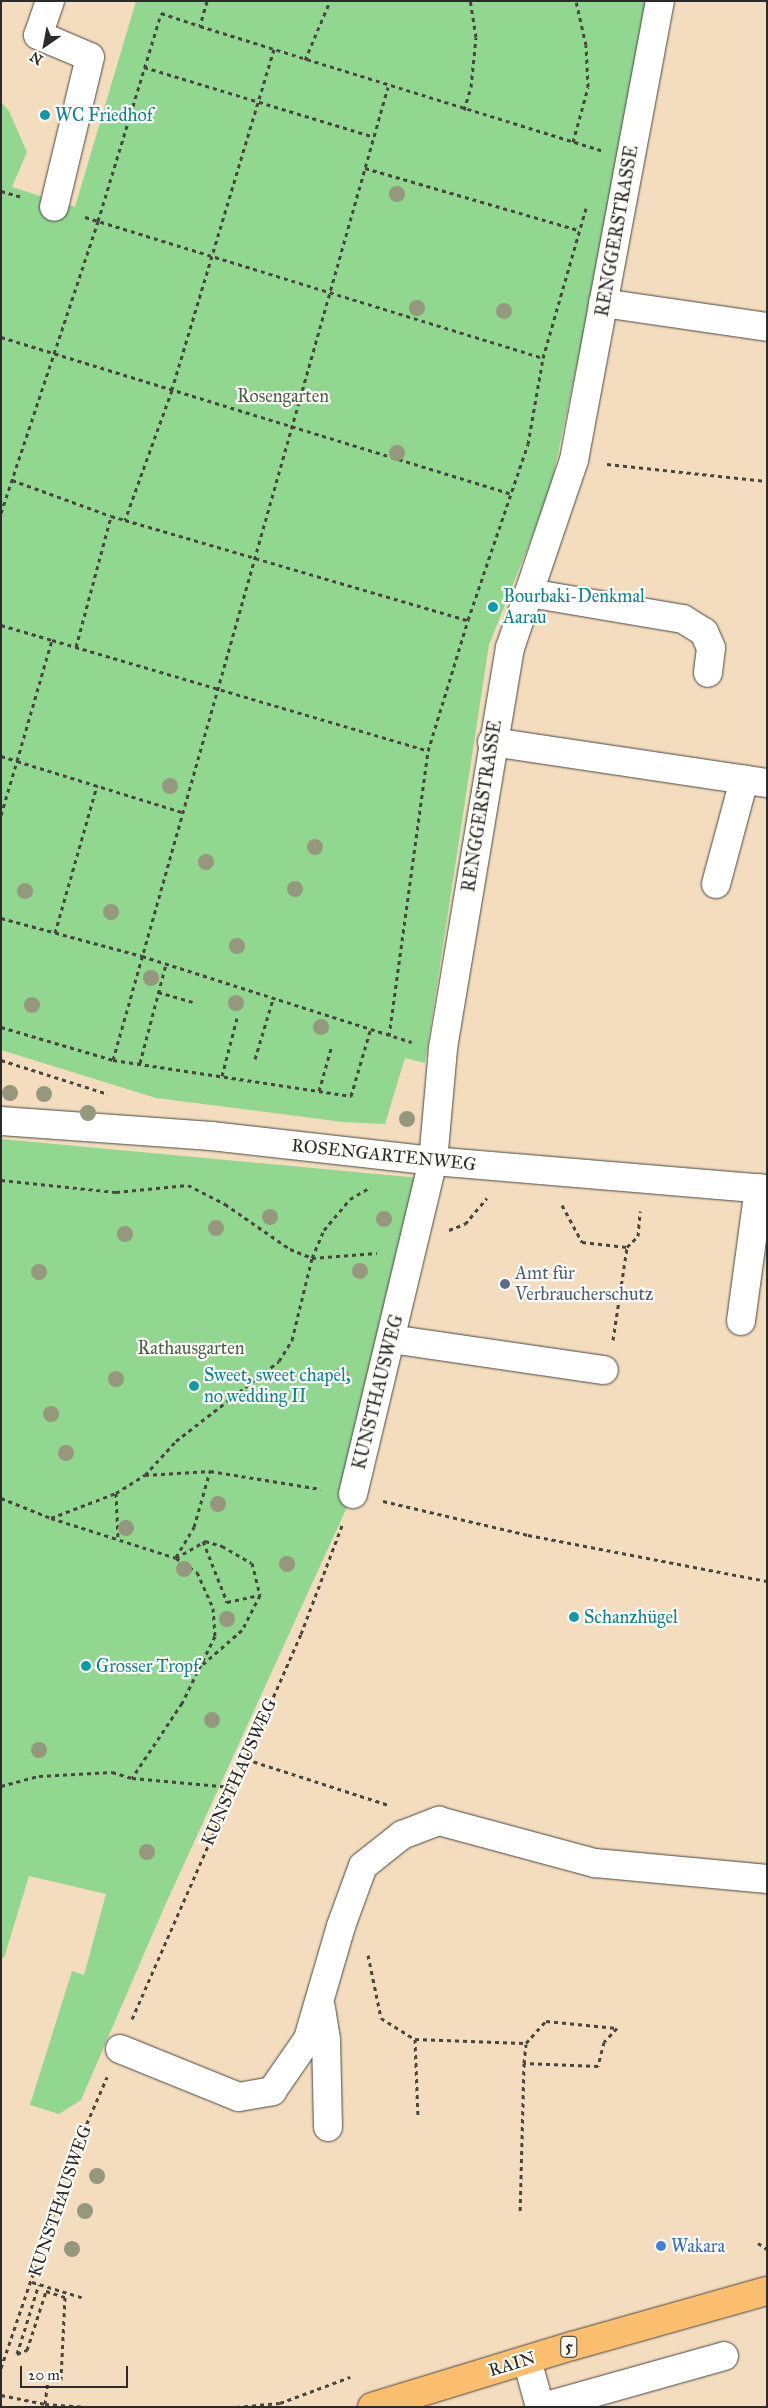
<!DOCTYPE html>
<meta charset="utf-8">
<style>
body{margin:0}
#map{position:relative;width:768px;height:2408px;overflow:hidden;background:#f4ddbf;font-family:"IM FELL Great Primer",serif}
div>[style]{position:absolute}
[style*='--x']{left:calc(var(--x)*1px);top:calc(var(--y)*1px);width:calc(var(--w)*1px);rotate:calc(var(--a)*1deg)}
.green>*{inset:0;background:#91d790}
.path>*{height:3px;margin-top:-1.5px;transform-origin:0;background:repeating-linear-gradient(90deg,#494641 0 4px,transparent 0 8px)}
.roads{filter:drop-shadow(0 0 1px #494641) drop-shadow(0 0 1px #494641)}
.minor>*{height:28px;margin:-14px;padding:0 14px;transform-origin:14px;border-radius:14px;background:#fff}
.major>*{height:28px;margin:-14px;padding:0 14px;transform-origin:14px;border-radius:14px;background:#fbbe6e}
.trees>*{width:16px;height:16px;margin:-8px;border-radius:50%;background:#96987e}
.dots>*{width:14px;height:14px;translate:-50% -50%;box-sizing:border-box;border:2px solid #fdfcf7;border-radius:50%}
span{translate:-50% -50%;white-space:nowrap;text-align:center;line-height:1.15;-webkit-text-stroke:4.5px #fdfcf7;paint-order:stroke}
.shield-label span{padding:1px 4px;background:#fdfcf7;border:1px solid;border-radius:4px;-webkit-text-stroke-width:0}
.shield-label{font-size:16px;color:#2b2b2b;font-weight:700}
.culture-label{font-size:18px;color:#0d838f}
.left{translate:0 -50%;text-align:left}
.street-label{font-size:18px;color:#2b2b2b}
.park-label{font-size:18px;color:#4a5f49}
.service-label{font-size:18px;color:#4e5e75}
.shop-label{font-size:18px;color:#366cbe}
.frame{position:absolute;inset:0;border:2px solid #2b2b2b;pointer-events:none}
.north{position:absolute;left:20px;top:20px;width:50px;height:50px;-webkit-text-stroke:4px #fdfcf7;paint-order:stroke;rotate:213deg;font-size:14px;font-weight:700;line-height:20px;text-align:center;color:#2b2b2b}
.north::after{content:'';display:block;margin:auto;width:18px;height:22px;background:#2b2b2b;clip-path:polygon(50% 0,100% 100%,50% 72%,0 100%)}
.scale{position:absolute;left:20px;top:2366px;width:108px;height:22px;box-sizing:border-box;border:2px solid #2b2b2b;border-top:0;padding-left:6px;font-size:15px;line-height:18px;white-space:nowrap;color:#2b2b2b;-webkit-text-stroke:4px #fdfcf7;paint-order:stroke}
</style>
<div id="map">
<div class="green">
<i style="clip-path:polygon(136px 1px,648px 1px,625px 139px,550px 491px,489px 645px,425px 1063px,405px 1058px,385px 1124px,343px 1122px,156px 1098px,1px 1050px,1px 102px,9px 111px,27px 152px,12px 187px,75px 207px)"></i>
<i style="clip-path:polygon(1px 1139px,420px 1178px,353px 1494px,163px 1910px,81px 2100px,59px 2114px,30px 2105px,72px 1971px,84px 1975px,106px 1894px,29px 1876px,4px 1958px,1px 1957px)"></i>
</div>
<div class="path">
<i style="--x:207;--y:1;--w:26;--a:106"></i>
<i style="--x:200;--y:26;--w:420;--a:17.2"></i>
<i style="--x:274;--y:49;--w:356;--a:106.7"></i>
<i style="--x:172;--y:390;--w:138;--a:109.9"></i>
<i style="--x:125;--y:520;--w:357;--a:16.3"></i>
<i style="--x:305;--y:60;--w:64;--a:-67"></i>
<i style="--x:144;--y:67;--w:240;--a:16.9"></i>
<i style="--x:464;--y:110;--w:24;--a:-73"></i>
<i style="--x:471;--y:87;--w:50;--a:-84.3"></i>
<i style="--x:476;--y:37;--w:36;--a:-99"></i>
<i style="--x:573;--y:142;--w:57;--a:-74.7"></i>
<i style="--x:588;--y:87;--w:42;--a:-92.7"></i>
<i style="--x:586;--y:45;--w:45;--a:-102.8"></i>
<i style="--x:365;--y:168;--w:223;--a:16.2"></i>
<i style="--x:1;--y:191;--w:22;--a:16"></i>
<i style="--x:85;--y:217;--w:479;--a:17.1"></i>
<i style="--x:1;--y:337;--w:535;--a:17.08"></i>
<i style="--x:607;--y:464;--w:161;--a:6.1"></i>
<i style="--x:12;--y:480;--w:105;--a:20"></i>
<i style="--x:1;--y:513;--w:308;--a:-71.6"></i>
<i style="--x:98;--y:221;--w:217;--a:-73.1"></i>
<i style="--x:161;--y:13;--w:41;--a:18.4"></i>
<i style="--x:1;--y:625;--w:53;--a:16.4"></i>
<i style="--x:76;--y:647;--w:136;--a:-75"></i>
<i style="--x:111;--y:516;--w:15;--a:16"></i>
<i style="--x:1;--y:756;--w:17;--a:17"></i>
<i style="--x:17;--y:761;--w:126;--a:-73.9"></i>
<i style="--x:52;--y:640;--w:392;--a:16.4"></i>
<i style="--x:1;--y:815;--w:56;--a:-73.5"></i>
<i style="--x:17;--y:761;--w:173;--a:17.2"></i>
<i style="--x:1;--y:918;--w:146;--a:15.1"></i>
<i style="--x:142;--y:956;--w:283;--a:17.7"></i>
<i style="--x:55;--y:933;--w:153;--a:-74.1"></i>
<i style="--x:158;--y:992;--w:36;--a:16"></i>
<i style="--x:1;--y:1027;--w:117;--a:16.4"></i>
<i style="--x:113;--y:1060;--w:241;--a:8.6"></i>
<i style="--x:351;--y:1096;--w:68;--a:-73.7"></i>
<i style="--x:389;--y:1036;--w:288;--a:-82.2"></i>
<i style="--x:428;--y:751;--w:137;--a:-73"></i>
<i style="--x:468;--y:620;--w:186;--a:-71.2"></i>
<i style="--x:528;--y:444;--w:87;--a:-80.1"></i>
<i style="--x:543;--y:358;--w:156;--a:-74"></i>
<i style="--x:255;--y:1059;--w:63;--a:-73.3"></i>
<i style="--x:1;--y:1060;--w:112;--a:17.6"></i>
<i style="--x:113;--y:1060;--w:1011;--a:-74.22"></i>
<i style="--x:140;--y:1063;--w:102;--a:-75.3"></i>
<i style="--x:222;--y:1076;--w:60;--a:-75.5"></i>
<i style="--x:319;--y:1091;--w:48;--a:-74.2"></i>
<i style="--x:1;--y:1180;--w:116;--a:6"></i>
<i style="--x:116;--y:1192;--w:72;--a:-5.6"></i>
<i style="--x:188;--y:1185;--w:42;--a:27.2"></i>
<i style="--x:225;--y:1204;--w:79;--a:34.7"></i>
<i style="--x:290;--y:1249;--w:24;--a:22"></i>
<i style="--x:312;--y:1258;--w:65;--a:-4.4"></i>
<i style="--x:562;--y:1205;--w:42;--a:61.6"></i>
<i style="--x:582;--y:1242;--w:45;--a:6.3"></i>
<i style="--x:449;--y:1230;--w:17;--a:-21"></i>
<i style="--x:465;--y:1224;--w:34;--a:-50"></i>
<i style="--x:613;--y:1340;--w:94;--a:-81.4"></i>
<i style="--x:627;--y:1247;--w:16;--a:-45"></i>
<i style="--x:638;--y:1236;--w:25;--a:-85"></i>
<i style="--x:145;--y:1475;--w:65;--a:-3.5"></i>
<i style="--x:210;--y:1471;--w:112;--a:9.2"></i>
<i style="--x:116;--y:1493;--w:46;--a:87.5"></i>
<i style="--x:1;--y:1498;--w:54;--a:21.8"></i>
<i style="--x:51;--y:1518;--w:131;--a:17.7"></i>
<i style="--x:176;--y:1558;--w:25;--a:34"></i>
<i style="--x:197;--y:1572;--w:39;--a:66"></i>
<i style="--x:213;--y:1608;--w:28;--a:86"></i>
<i style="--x:215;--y:1636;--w:75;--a:116.2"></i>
<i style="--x:182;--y:1703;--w:90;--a:123.7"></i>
<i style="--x:132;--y:1778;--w:100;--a:5.1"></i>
<i style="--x:383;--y:1501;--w:149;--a:13.2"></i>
<i style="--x:528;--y:1535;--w:243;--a:10.9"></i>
<i style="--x:51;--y:1518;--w:70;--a:-21"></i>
<i style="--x:116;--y:1493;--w:34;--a:-32"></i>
<i style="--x:145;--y:1475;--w:46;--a:-47.6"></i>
<i style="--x:176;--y:1441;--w:130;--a:-37.8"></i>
<i style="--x:279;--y:1361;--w:25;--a:-58"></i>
<i style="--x:292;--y:1340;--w:84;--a:-76.3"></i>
<i style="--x:312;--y:1258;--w:30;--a:-67"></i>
<i style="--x:324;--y:1230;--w:40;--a:-50"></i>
<i style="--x:350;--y:1199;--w:24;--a:-30"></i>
<i style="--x:203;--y:1541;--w:66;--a:68.5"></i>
<i style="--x:227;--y:1602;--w:34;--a:-12"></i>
<i style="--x:176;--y:1557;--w:35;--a:-59"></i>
<i style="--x:194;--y:1527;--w:58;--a:-74.1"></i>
<i style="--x:176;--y:1558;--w:34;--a:-30"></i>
<i style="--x:205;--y:1541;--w:18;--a:16"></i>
<i style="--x:222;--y:1546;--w:34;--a:30"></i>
<i style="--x:252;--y:1563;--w:33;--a:76"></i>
<i style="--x:260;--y:1595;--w:39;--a:117"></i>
<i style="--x:242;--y:1630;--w:53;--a:138.8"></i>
<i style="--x:246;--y:1759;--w:149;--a:17.9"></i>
<i style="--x:1;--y:1786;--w:39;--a:-15"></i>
<i style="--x:39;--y:1776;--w:73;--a:-3.1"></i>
<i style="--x:112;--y:1772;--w:21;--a:17"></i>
<i style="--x:368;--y:1955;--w:64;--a:78.3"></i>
<i style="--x:381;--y:2018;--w:40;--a:32"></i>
<i style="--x:415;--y:2039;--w:78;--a:87.8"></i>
<i style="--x:132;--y:2019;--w:420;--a:-66.3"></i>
<i style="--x:301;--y:1634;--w:119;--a:-69.3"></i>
<i style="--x:415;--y:2039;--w:111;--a:2.1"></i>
<i style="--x:526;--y:2043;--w:30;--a:-48"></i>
<i style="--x:546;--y:2021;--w:71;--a:5.6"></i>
<i style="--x:617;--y:2028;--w:19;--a:133"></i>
<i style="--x:604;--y:2042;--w:25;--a:104"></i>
<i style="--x:598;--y:2066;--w:74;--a:-177.7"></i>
<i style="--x:524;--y:2063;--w:149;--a:91.5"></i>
<i style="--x:524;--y:2063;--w:19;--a:-84"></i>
<i style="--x:758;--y:2243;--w:11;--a:34"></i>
<i style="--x:32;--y:2282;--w:54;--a:17.1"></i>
<i style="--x:17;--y:2354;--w:11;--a:-22"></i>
<i style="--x:27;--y:2350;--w:62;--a:-72.1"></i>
<i style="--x:46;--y:2291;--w:20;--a:18"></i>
<i style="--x:65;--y:2297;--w:83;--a:92.8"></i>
<i style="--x:17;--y:2354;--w:73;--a:-72.6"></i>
<i style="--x:1;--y:2368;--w:227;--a:-71.2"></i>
<i style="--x:74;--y:2153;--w:83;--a:-66.5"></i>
<i style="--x:1;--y:2395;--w:45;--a:11.6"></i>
<i style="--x:45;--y:2404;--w:39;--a:4"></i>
<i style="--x:45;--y:2404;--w:25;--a:-83"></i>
<i style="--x:236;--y:2407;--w:44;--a:-5.2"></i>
<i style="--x:280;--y:2403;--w:75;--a:-20.4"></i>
</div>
<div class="roads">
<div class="minor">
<i style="--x:50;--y:1;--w:36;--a:109"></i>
<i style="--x:38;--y:35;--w:56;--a:22.9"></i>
<i style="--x:90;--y:57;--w:154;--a:103.5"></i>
<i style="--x:603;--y:303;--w:166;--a:8.3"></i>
<i style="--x:529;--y:593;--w:156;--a:9.6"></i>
<i style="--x:683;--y:619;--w:25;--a:32"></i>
<i style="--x:704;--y:632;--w:17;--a:66"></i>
<i style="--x:711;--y:648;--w:25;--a:97"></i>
<i style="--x:492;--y:742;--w:278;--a:8.5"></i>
<i style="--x:716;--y:884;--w:108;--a:-74.9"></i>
<i style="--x:1;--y:1121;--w:211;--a:4.1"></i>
<i style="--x:211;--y:1136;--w:223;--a:6.4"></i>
<i style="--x:433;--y:1161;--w:335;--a:4.8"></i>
<i style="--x:741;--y:1321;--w:134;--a:-82.3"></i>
<i style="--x:391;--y:1339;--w:215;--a:8.3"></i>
<i style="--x:353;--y:1494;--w:342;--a:-76.5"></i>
<i style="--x:433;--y:1161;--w:113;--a:-84.9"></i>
<i style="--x:443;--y:1048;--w:406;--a:-80.5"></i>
<i style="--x:510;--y:648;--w:199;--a:-71.2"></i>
<i style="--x:574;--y:460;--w:467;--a:-79.4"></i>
<i style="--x:321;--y:2008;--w:31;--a:81"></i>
<i style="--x:326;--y:2039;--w:88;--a:88.7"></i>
<i style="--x:120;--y:2049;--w:128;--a:22"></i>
<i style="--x:239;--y:2097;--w:34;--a:-10"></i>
<i style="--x:272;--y:2091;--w:63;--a:-55.3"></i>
<i style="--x:308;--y:2039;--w:118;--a:-73.7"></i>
<i style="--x:341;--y:1926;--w:64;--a:-69.9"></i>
<i style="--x:363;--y:1866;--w:50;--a:-38.5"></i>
<i style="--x:402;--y:1835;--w:40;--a:-21"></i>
<i style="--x:439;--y:1821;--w:162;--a:15.1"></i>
<i style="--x:595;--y:1863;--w:173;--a:5.3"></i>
<i style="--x:527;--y:2360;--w:49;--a:74.5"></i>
<i style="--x:543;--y:2407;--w:188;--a:-15.7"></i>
</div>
<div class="major">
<i style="--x:372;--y:2407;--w:209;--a:-17"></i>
<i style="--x:572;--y:2346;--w:203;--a:-15.8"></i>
</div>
</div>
<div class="trees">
<i style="left:397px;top:194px"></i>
<i style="left:417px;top:308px"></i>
<i style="left:504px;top:311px"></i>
<i style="left:397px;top:453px"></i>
<i style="left:170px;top:786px"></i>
<i style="left:315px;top:847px"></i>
<i style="left:206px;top:862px"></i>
<i style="left:295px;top:889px"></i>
<i style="left:25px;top:891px"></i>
<i style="left:111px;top:912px"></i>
<i style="left:237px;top:946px"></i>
<i style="left:151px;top:978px"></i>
<i style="left:236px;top:1003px"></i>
<i style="left:32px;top:1005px"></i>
<i style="left:321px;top:1027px"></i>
<i style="left:10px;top:1093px"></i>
<i style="left:44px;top:1094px"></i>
<i style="left:88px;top:1113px"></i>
<i style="left:407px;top:1119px"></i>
<i style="left:270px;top:1217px"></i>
<i style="left:384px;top:1219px"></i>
<i style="left:216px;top:1228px"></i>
<i style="left:125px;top:1234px"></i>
<i style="left:360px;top:1271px"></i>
<i style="left:39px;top:1272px"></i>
<i style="left:341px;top:1376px"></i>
<i style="left:116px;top:1379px"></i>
<i style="left:51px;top:1414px"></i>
<i style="left:66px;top:1453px"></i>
<i style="left:218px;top:1504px"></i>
<i style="left:126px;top:1528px"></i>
<i style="left:287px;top:1564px"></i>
<i style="left:184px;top:1569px"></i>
<i style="left:227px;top:1619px"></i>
<i style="left:212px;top:1720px"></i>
<i style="left:39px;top:1750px"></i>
<i style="left:147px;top:1852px"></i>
<i style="left:97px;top:2176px"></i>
<i style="left:85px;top:2211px"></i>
<i style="left:72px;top:2249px"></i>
</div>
<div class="dots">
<i style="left:45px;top:115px;background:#0f9aa8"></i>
<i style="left:493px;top:607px;background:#0f9aa8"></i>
<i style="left:505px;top:1284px;background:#5c6f8a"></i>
<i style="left:194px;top:1386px;background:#0f9aa8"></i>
<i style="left:574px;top:1617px;background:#0f9aa8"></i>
<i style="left:86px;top:1666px;background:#0f9aa8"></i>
<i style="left:661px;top:2246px;background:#3f7fe0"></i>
</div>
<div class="shield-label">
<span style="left:569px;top:2347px">5</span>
</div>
<div class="culture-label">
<span class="left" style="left:55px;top:115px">WC Friedhof</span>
<span class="left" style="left:503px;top:607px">Bourbaki-Denkmal<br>Aarau</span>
<span class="left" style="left:204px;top:1386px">Sweet, sweet chapel,<br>no wedding II</span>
<span class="left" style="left:584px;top:1617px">Schanzhügel</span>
<span class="left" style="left:96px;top:1666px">Grosser Tropf</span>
</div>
<div class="street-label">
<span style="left:617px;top:231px;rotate:-80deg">RENGGERSTRASSE</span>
<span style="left:482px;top:806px;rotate:-81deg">RENGGERSTRASSE</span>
<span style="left:384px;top:1155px;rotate:6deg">ROSENGARTENWEG</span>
<span style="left:378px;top:1392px;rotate:-76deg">KUNSTHAUSWEG</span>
<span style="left:239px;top:1772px;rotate:-66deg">KUNSTHAUSWEG</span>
<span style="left:60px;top:2201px;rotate:-71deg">KUNSTHAUSWEG</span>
<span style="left:512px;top:2364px;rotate:-17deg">RAIN</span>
</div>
<div class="park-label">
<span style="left:283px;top:396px">Rosengarten</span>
<span style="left:191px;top:1348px">Rathausgarten</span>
</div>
<div class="service-label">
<span class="left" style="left:515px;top:1284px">Amt für<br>Verbraucherschutz</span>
</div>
<div class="shop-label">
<span class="left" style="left:671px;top:2246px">Wakara</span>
</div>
<div class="frame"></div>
<div class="north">N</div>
<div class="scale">20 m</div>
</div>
